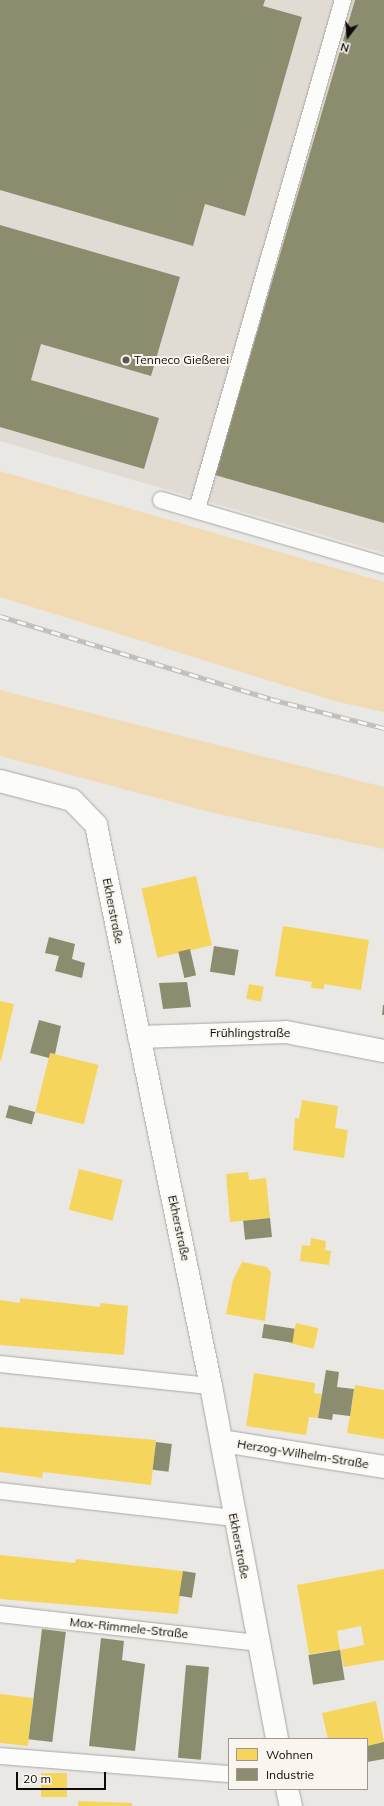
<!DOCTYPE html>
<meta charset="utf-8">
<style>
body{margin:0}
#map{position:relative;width:384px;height:1806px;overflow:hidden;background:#eae8e4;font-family:Mulish,sans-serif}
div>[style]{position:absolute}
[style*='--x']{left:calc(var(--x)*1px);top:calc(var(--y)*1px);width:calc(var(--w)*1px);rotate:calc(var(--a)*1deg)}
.built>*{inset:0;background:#e0dbd3}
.green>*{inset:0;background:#f1dbb4}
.homes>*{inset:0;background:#f6d55c;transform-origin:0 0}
.industry>*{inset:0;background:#8c8c6e;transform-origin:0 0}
.roads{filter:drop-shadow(0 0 1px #a9a7a4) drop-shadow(0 0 1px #a9a7a4)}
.lane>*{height:16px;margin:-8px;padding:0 8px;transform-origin:8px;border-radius:8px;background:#fcfcfb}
.street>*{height:22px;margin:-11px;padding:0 11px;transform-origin:11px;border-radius:11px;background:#fcfcfb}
.rail>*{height:4.5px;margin-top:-2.25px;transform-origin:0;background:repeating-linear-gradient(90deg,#faf6ef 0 9px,#bfbebd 0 18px);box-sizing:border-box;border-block:1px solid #bfbebd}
.dots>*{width:11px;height:11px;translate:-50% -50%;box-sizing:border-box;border:2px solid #faf6ef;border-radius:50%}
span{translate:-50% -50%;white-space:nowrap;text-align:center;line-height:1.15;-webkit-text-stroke:4px #faf6ef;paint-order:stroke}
.poi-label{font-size:12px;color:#0c0b09}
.left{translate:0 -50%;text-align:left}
.street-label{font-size:12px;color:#0c0b09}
.legend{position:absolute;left:228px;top:1738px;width:140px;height:52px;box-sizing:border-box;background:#faf6ef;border:1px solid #9b9893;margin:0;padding:5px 7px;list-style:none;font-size:12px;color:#0c0b09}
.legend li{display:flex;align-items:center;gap:8px;height:20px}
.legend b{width:20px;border:1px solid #9b9893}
.north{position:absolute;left:328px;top:16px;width:40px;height:40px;-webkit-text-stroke:3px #faf6ef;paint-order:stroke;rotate:196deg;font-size:11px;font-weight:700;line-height:16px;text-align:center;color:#0c0b09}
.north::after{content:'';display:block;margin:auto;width:14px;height:18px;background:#0c0b09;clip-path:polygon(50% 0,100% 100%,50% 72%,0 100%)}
.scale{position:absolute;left:16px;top:1772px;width:90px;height:18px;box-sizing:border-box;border:2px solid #0c0b09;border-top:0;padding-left:5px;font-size:12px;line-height:14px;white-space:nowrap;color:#0c0b09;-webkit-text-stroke:3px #faf6ef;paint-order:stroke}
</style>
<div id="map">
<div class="built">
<i style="clip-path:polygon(0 0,384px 0,384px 553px,0 441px)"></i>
</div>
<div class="green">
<i style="clip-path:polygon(0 471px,384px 582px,384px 712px,338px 702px,0 597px)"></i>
<i style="clip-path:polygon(0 690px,384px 787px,384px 849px,213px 813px,0 756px)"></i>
</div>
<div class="homes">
<i style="left:196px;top:876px;width:71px;height:56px;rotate:77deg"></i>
<i style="clip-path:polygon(283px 926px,369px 940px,361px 990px,324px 984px,324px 989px,311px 988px,312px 982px,275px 976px)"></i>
<i style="left:249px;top:984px;width:15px;height:15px;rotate:11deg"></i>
<i style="clip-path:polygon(0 1001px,14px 1004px,1px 1061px,0 1061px)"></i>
<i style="left:50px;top:1053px;width:50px;height:61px;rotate:14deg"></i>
<i style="clip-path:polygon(302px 1100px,338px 1106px,335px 1128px,348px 1130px,344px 1158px,293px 1150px,295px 1118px,299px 1119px)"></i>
<i style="left:79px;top:1169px;width:45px;height:42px;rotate:14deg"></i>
<i style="clip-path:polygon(248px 1172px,249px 1180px,266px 1178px,270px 1218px,230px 1222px,226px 1174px)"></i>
<i style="clip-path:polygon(311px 1238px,326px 1241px,325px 1250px,331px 1251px,329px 1265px,300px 1261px,302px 1245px,310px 1246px)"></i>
<i style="clip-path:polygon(242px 1262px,267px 1267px,271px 1272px,265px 1321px,226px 1314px,233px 1280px)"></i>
<i style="clip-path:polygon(20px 1298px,100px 1307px,100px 1303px,128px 1306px,124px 1355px,0 1345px,0 1300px,20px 1303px)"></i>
<i style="left:296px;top:1323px;width:23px;height:21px;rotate:13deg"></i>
<i style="clip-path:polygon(254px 1373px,315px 1383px,314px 1393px,322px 1394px,318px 1418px,309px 1417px,306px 1435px,246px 1426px)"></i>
<i style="clip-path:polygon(355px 1385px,384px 1390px,384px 1439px,347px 1433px)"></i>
<i style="clip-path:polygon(0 1427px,156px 1440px,151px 1485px,43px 1472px,42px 1478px,0 1472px)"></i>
<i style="clip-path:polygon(0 1555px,75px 1563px,76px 1559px,183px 1571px,178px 1614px,0 1599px)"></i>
<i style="clip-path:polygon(384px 1569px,384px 1660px,344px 1667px,340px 1650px,364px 1645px,361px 1626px,337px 1631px,340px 1650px,309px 1654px,297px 1585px)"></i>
<i style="clip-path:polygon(0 1694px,33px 1698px,28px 1746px,0 1743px)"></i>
<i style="clip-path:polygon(376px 1701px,384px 1742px,367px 1746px,367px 1739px,328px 1739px,322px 1713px)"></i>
<i style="left:41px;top:1773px;width:26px;height:24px"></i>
<i style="clip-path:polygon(78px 1801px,132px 1803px,132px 1806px,78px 1806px)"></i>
</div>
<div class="industry">
<i style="clip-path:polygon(0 0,265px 0,263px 6px,302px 17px,245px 216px,205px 204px,193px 246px,0 190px)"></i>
<i style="clip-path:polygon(355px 0,384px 0,384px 523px,215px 475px)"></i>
<i style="clip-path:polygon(0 225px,180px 277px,151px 376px,41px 344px,31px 380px,159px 418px,144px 469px,0 427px)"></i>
<i style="clip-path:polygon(49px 937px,75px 944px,72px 959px,85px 963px,82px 978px,55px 971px,59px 956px,45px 953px)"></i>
<i style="left:214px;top:946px;width:25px;height:26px;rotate:9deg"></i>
<i style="left:190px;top:949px;width:27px;height:12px;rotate:77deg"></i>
<i style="clip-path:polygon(187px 982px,191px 1007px,163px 1009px,159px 983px)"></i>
<i style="clip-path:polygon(383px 1005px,384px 1005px,384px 1015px,382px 1015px)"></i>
<i style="clip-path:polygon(39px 1020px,61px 1026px,55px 1054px,50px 1053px,49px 1058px,30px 1053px)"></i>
<i style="left:9px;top:1105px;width:27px;height:13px;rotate:15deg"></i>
<i style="left:270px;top:1218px;width:19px;height:27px;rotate:84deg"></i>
<i style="left:264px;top:1324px;width:31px;height:14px;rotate:9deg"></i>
<i style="clip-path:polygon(326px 1370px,339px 1372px,337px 1387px,354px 1389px,350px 1416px,333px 1414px,332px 1420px,318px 1418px)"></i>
<i style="left:156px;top:1442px;width:16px;height:28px;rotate:7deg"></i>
<i style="left:183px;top:1571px;width:13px;height:25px;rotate:9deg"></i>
<i style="left:42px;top:1629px;width:24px;height:111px;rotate:7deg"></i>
<i style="clip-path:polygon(101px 1638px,124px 1641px,122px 1660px,145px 1664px,135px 1751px,89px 1746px)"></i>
<i style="left:340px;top:1650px;width:30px;height:32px;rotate:81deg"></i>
<i style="left:186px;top:1665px;width:23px;height:93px;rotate:5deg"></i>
<i style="clip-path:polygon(384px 1742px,384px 1759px,367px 1762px,367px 1746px)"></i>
</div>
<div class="roads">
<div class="lane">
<i style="--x:161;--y:500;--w:232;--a:16.3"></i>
<i style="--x:197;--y:509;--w:530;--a:-74"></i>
<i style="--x:0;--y:1364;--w:212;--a:6"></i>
<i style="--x:0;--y:1491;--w:236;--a:6.6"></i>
<i style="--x:0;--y:1614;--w:260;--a:6.4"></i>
<i style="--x:0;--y:1756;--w:230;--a:4.5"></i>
</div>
<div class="street">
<i style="--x:0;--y:781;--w:74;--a:14.8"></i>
<i style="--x:72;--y:800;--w:35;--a:46"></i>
<i style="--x:96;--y:825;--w:573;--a:78.42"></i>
<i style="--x:211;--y:1386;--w:359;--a:79.4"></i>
<i style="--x:139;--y:1037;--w:147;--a:-1.9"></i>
<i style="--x:286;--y:1032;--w:100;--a:11"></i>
<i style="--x:222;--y:1441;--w:164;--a:9.1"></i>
<i style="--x:287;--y:1789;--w:17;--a:77"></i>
</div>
</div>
<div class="rail">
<i style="--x:0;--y:616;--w:283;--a:17"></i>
<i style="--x:271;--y:699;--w:117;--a:14.4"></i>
</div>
<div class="dots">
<i style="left:126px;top:360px;background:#5a5856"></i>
</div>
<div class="poi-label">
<span class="left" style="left:134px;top:360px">Tenneco Gießerei</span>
</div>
<div class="street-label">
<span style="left:113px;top:911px;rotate:79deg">Ekherstraße</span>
<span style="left:250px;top:1033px">Frühlingstraße</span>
<span style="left:179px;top:1228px;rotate:78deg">Ekherstraße</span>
<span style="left:303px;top:1454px;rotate:9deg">Herzog-Wilhelm-Straße</span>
<span style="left:239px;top:1546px;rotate:79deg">Ekherstraße</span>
<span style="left:129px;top:1628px;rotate:6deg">Max-Rimmele-Straße</span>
</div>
<ul class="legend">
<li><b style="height:11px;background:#f6d55c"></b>Wohnen</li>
<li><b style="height:11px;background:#8c8c6e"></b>Industrie</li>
</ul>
<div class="north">N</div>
<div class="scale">20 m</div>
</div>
